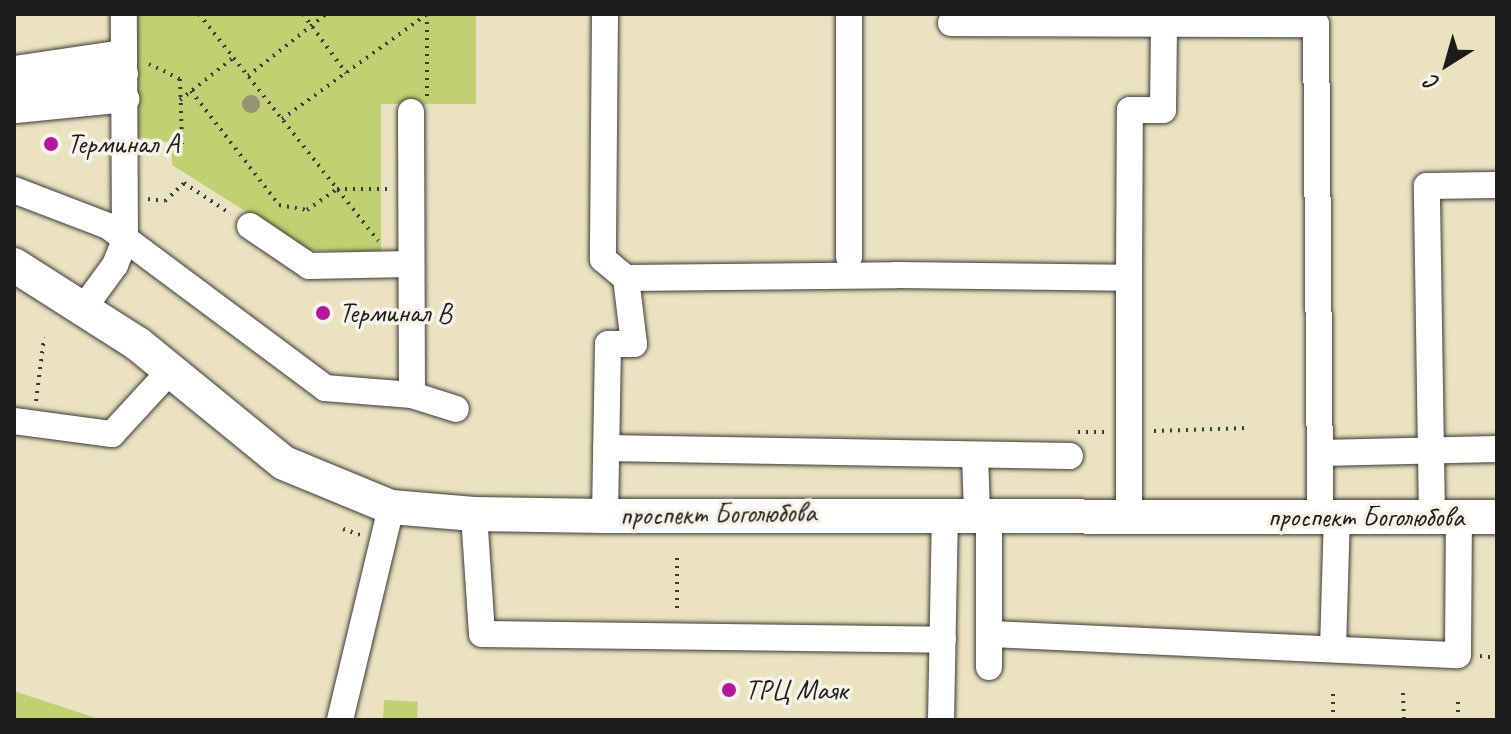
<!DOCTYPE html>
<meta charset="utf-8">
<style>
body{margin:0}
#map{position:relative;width:1511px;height:734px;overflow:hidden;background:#ebe2c2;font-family:Caveat,sans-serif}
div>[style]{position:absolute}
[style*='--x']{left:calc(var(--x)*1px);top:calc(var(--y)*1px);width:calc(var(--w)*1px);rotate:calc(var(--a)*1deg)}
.green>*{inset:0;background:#c1d072;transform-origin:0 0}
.path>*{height:4px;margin-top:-2px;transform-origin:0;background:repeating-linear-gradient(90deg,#3b3a35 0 2px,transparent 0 8px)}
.roads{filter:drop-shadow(0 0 2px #3b3a35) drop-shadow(0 0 2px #3b3a35)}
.minor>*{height:26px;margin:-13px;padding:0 13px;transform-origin:13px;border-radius:13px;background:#fff}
.major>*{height:34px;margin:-17px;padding:0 17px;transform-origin:17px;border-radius:17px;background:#fff}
.trees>*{width:18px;height:18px;margin:-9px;border-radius:50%;background:#959375}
.dots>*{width:22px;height:22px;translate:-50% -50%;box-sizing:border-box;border:4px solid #f7f3e8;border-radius:50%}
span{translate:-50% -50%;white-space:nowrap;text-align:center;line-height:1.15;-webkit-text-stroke:7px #f7f3e8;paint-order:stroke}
.poi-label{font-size:28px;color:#1c1c1c}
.left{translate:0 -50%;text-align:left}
.street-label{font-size:28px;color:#1c1c1c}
.frame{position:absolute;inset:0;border:16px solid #1c1c1c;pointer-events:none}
.north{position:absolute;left:1407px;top:24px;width:80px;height:80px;-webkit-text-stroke:6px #f7f3e8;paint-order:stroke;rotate:217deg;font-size:22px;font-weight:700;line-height:32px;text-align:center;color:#1c1c1c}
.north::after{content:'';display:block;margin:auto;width:28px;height:36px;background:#1c1c1c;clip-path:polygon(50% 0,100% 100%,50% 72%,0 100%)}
</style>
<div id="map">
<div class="green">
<i style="clip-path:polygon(134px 14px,476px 14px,476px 104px,381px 104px,381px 252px,307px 250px,172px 165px,171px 143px,135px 136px)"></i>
<i style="clip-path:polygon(14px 691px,99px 719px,102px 720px,14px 720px)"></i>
<i style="left:384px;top:700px;width:34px;height:18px;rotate:3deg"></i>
</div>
<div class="path">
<i style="--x:199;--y:14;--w:289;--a:51.7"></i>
<i style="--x:303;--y:14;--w:73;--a:53.9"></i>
<i style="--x:427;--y:14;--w:82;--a:90"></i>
<i style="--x:149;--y:64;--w:34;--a:26"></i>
<i style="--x:180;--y:79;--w:65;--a:88.2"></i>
<i style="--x:248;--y:76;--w:100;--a:-38.5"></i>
<i style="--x:191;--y:91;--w:144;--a:52.3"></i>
<i style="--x:279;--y:205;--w:28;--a:10"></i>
<i style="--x:307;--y:210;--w:37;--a:-35"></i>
<i style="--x:337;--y:189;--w:52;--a:0"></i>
<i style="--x:180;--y:100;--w:69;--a:-38.5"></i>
<i style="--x:282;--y:119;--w:179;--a:-35.9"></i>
<i style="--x:148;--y:199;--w:17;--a:7"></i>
<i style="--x:165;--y:201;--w:26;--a:-43"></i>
<i style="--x:184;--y:183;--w:56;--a:33.4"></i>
<i style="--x:36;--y:401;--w:64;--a:-82.8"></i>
<i style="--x:1154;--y:431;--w:94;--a:-1.8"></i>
<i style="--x:1078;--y:432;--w:28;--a:0"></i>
<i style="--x:343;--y:529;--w:18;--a:19"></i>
<i style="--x:677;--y:558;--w:53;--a:90"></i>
<i style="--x:1480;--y:656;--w:17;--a:7"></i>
<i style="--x:1403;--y:693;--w:27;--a:88"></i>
<i style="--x:1333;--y:720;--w:31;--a:-90"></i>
<i style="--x:1458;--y:720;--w:24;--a:-90"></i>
</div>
<div class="roads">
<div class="minor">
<i style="--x:605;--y:14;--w:245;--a:90.5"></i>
<i style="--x:603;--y:259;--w:30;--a:40"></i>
<i style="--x:951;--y:23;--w:365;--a:0.2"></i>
<i style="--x:1316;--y:24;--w:494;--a:89.5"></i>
<i style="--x:14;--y:69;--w:111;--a:-8.3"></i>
<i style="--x:14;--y:89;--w:112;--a:-7.7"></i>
<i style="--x:16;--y:110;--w:111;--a:-5.7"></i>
<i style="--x:411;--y:112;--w:283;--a:89.8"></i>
<i style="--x:14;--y:190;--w:101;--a:21"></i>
<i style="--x:108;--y:226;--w:271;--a:36.7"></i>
<i style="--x:325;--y:388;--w:87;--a:4.6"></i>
<i style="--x:412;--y:395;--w:46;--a:17.7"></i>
<i style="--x:250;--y:226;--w:71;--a:34.1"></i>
<i style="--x:309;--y:266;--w:102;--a:-1.1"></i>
<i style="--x:849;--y:257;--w:243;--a:-90"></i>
<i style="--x:1129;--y:278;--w:168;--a:-89.7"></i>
<i style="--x:1130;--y:110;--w:33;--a:0"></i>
<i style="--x:1163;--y:110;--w:84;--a:-89.3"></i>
<i style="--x:85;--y:306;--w:51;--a:-53.8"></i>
<i style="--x:115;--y:265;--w:27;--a:-68"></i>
<i style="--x:125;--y:240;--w:226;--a:-90.3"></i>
<i style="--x:14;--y:421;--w:99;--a:7.6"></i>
<i style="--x:112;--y:434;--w:86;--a:-47.4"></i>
<i style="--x:606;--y:448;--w:464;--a:1"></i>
<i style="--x:1320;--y:453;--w:177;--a:-1.3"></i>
<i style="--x:975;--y:455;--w:58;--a:88"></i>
<i style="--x:989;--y:513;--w:154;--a:90"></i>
<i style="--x:474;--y:514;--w:120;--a:86.2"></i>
<i style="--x:482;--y:634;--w:461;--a:0.7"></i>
<i style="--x:605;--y:516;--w:172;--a:-89"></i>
<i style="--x:608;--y:344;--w:26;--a:0"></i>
<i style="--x:634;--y:344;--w:66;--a:-96.9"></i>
<i style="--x:626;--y:278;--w:270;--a:-0.6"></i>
<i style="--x:896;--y:275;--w:233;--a:0.7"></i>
<i style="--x:1129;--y:278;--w:239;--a:90"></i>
<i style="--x:1432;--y:517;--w:331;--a:-90.9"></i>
<i style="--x:1427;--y:186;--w:70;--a:-0.8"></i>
<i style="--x:991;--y:634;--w:467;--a:2.6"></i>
<i style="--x:1458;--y:655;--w:138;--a:-89.6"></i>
<i style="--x:1333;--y:649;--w:131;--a:-88.3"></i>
<i style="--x:340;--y:720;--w:219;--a:-76.5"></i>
<i style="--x:941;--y:720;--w:207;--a:-88.9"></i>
</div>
<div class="major">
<i style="--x:14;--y:265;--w:147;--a:32.5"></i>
<i style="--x:138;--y:344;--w:188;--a:39.2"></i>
<i style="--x:284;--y:463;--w:116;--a:22.4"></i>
<i style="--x:391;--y:507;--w:83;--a:4.8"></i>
<i style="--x:474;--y:514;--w:131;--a:0.9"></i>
<i style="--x:605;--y:516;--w:892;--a:0.06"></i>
</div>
</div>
<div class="trees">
<i style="left:251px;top:104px"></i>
</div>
<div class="dots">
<i style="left:51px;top:144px;background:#b5179e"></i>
<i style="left:323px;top:313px;background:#b5179e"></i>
<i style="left:729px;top:690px;background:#b5179e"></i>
</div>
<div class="poi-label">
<span class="left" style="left:67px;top:144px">Терминал А</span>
<span class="left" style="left:339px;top:313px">Терминал B</span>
<span class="left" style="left:745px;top:690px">ТРЦ Маяк</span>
</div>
<div class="street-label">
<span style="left:718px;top:514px;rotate:-1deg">проспект Боголюбова</span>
<span style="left:1366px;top:517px">проспект Боголюбова</span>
</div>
<div class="frame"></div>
<div class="north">С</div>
</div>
